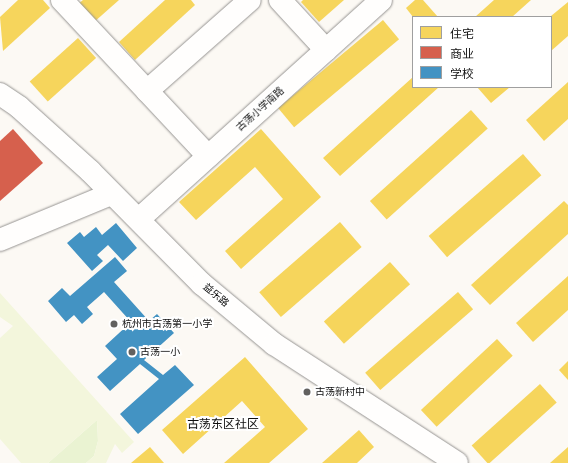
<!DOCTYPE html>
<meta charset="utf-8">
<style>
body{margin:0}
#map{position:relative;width:568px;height:463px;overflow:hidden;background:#fcf9f4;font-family:Merriweather,"Noto Sans SC",serif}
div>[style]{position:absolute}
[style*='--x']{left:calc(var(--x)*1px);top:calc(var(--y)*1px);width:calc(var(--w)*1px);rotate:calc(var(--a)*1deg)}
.green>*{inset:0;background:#eaf3d2}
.pitch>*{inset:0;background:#f3f6dc}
.homes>*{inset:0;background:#f6d55c;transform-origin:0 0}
.shops>*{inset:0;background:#d6604d}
.schools>*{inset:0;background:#4393c3}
.roads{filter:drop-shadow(0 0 1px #969492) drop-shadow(0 0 1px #969492)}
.minor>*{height:22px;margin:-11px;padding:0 11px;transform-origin:11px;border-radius:11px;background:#fffefd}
.dots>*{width:11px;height:11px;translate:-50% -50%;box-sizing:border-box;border:2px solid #fff;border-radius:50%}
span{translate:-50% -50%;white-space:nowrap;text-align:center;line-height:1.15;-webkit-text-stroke:4px #fff;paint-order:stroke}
.street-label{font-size:10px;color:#0f0f0f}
.poi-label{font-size:10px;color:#0f0f0f}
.left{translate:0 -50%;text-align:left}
.quarter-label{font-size:12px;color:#0f0f0f}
.legend{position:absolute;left:412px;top:16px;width:140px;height:72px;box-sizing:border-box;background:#fff;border:1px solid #9f9f9f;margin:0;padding:5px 7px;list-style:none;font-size:12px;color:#0f0f0f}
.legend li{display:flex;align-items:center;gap:8px;height:20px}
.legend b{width:20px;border:1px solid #9f9f9f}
</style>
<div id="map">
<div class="green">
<i style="clip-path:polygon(97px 420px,98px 441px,94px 456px,86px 463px,48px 463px)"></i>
</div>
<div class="pitch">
<i style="clip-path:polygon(0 293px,134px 442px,122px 453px,115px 444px,106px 463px,86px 463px,94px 456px,98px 441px,97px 420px,48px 463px,21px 463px,0 439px,0 338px,13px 326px,0 317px)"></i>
</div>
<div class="homes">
<i style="clip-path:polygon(18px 0,43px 0,50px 8px,3px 51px,0 17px)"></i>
<i style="clip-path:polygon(83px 0,119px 0,93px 23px,77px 5px)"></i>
<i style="clip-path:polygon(165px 0,191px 0,195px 5px,135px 60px,119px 42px)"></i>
<i style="clip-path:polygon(303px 0,344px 0,319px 22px,301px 2px)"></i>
<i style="clip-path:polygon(415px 0,423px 0,438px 17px,413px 17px,406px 8px)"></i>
<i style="clip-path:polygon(494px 0,531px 0,512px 17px,475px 17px)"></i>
<i style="clip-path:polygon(568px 2px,568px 36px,551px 51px,551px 16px)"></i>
<i style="left:383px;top:20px;width:25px;height:137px;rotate:50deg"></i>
<i style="left:78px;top:38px;width:27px;height:65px;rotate:48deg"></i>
<i style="clip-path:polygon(413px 77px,413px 87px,439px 87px,340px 176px,323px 158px)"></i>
<i style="clip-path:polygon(568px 82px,568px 119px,544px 141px,526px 120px)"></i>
<i style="clip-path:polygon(477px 87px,510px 87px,491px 103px)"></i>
<i style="left:471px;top:110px;width:25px;height:136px;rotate:48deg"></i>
<i style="clip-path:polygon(261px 129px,321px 197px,241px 269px,225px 251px,283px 199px,255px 167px,196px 220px,179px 202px)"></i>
<i style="left:523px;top:154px;width:28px;height:125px;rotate:49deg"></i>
<i style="clip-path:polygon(564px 201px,568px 205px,568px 234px,490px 305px,471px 285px)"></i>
<i style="left:340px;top:222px;width:33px;height:107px;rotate:49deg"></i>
<i style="left:390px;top:262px;width:30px;height:89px;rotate:48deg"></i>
<i style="clip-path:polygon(568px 276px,568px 310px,533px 342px,516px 323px)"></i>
<i style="left:458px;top:292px;width:23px;height:123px;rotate:49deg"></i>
<i style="left:497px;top:339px;width:23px;height:104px;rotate:47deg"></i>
<i style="clip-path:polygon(245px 357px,308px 429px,269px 463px,224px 463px,265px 427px,242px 401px,183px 454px,162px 430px)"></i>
<i style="clip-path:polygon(568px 361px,568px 380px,559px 370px)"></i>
<i style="left:540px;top:384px;width:25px;height:92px;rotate:48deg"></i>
<i style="clip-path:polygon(359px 430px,374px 447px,357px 463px,322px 463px)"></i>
<i style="clip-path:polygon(150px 447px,164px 463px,131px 463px)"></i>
<i style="clip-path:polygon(568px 447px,568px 463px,550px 463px)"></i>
</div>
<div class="shops">
<i style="clip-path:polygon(13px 129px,43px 163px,0 201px,0 141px)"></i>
</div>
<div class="schools">
<i style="clip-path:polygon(116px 223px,137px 248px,123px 261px,108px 245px,97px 255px,103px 261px,92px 271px,67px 243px,80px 232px,84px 237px,96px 227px,102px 235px)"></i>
<i style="clip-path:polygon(115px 257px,127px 271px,114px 282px,149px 321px,157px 314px,174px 333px,144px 360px,163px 375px,175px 365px,194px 385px,138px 434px,120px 414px,159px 379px,140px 364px,110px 391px,97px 377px,117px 359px,105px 346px,131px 322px,104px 292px,87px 307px,93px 314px,82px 324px,74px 315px,66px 322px,48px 301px,62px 288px,70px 296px)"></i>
</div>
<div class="roads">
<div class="minor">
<i style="--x:62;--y:0;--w:214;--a:46.9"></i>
<i style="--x:280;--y:0;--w:68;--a:47.4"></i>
<i style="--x:147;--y:91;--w:137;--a:-41.5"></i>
<i style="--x:0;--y:94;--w:23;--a:34"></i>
<i style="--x:19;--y:107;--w:96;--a:42"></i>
<i style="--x:90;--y:171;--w:159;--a:45.3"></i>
<i style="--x:202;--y:284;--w:94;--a:39.8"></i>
<i style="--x:274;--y:344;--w:218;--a:33"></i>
<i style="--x:139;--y:219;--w:326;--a:-42.1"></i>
<i style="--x:0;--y:240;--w:120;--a:-22.5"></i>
</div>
</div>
<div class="dots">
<i style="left:114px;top:324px;background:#62615f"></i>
<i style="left:132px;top:352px;background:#62615f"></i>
<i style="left:307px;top:392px;background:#62615f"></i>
</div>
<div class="street-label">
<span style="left:260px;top:109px;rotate:-42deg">古荡小学南路</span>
<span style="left:216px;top:295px;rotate:40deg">益乐路</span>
</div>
<div class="poi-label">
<span class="left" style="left:122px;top:324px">杭州市古荡第一小学</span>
<span class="left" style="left:140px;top:352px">古荡一小</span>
<span class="left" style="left:315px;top:392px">古荡新村中</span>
</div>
<div class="quarter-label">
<span style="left:223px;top:424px">古荡东区社区</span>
</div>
<ul class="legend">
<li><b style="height:11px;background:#f6d55c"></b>住宅</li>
<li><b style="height:11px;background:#d6604d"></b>商业</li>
<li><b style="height:11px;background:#4393c3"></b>学校</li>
</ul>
</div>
